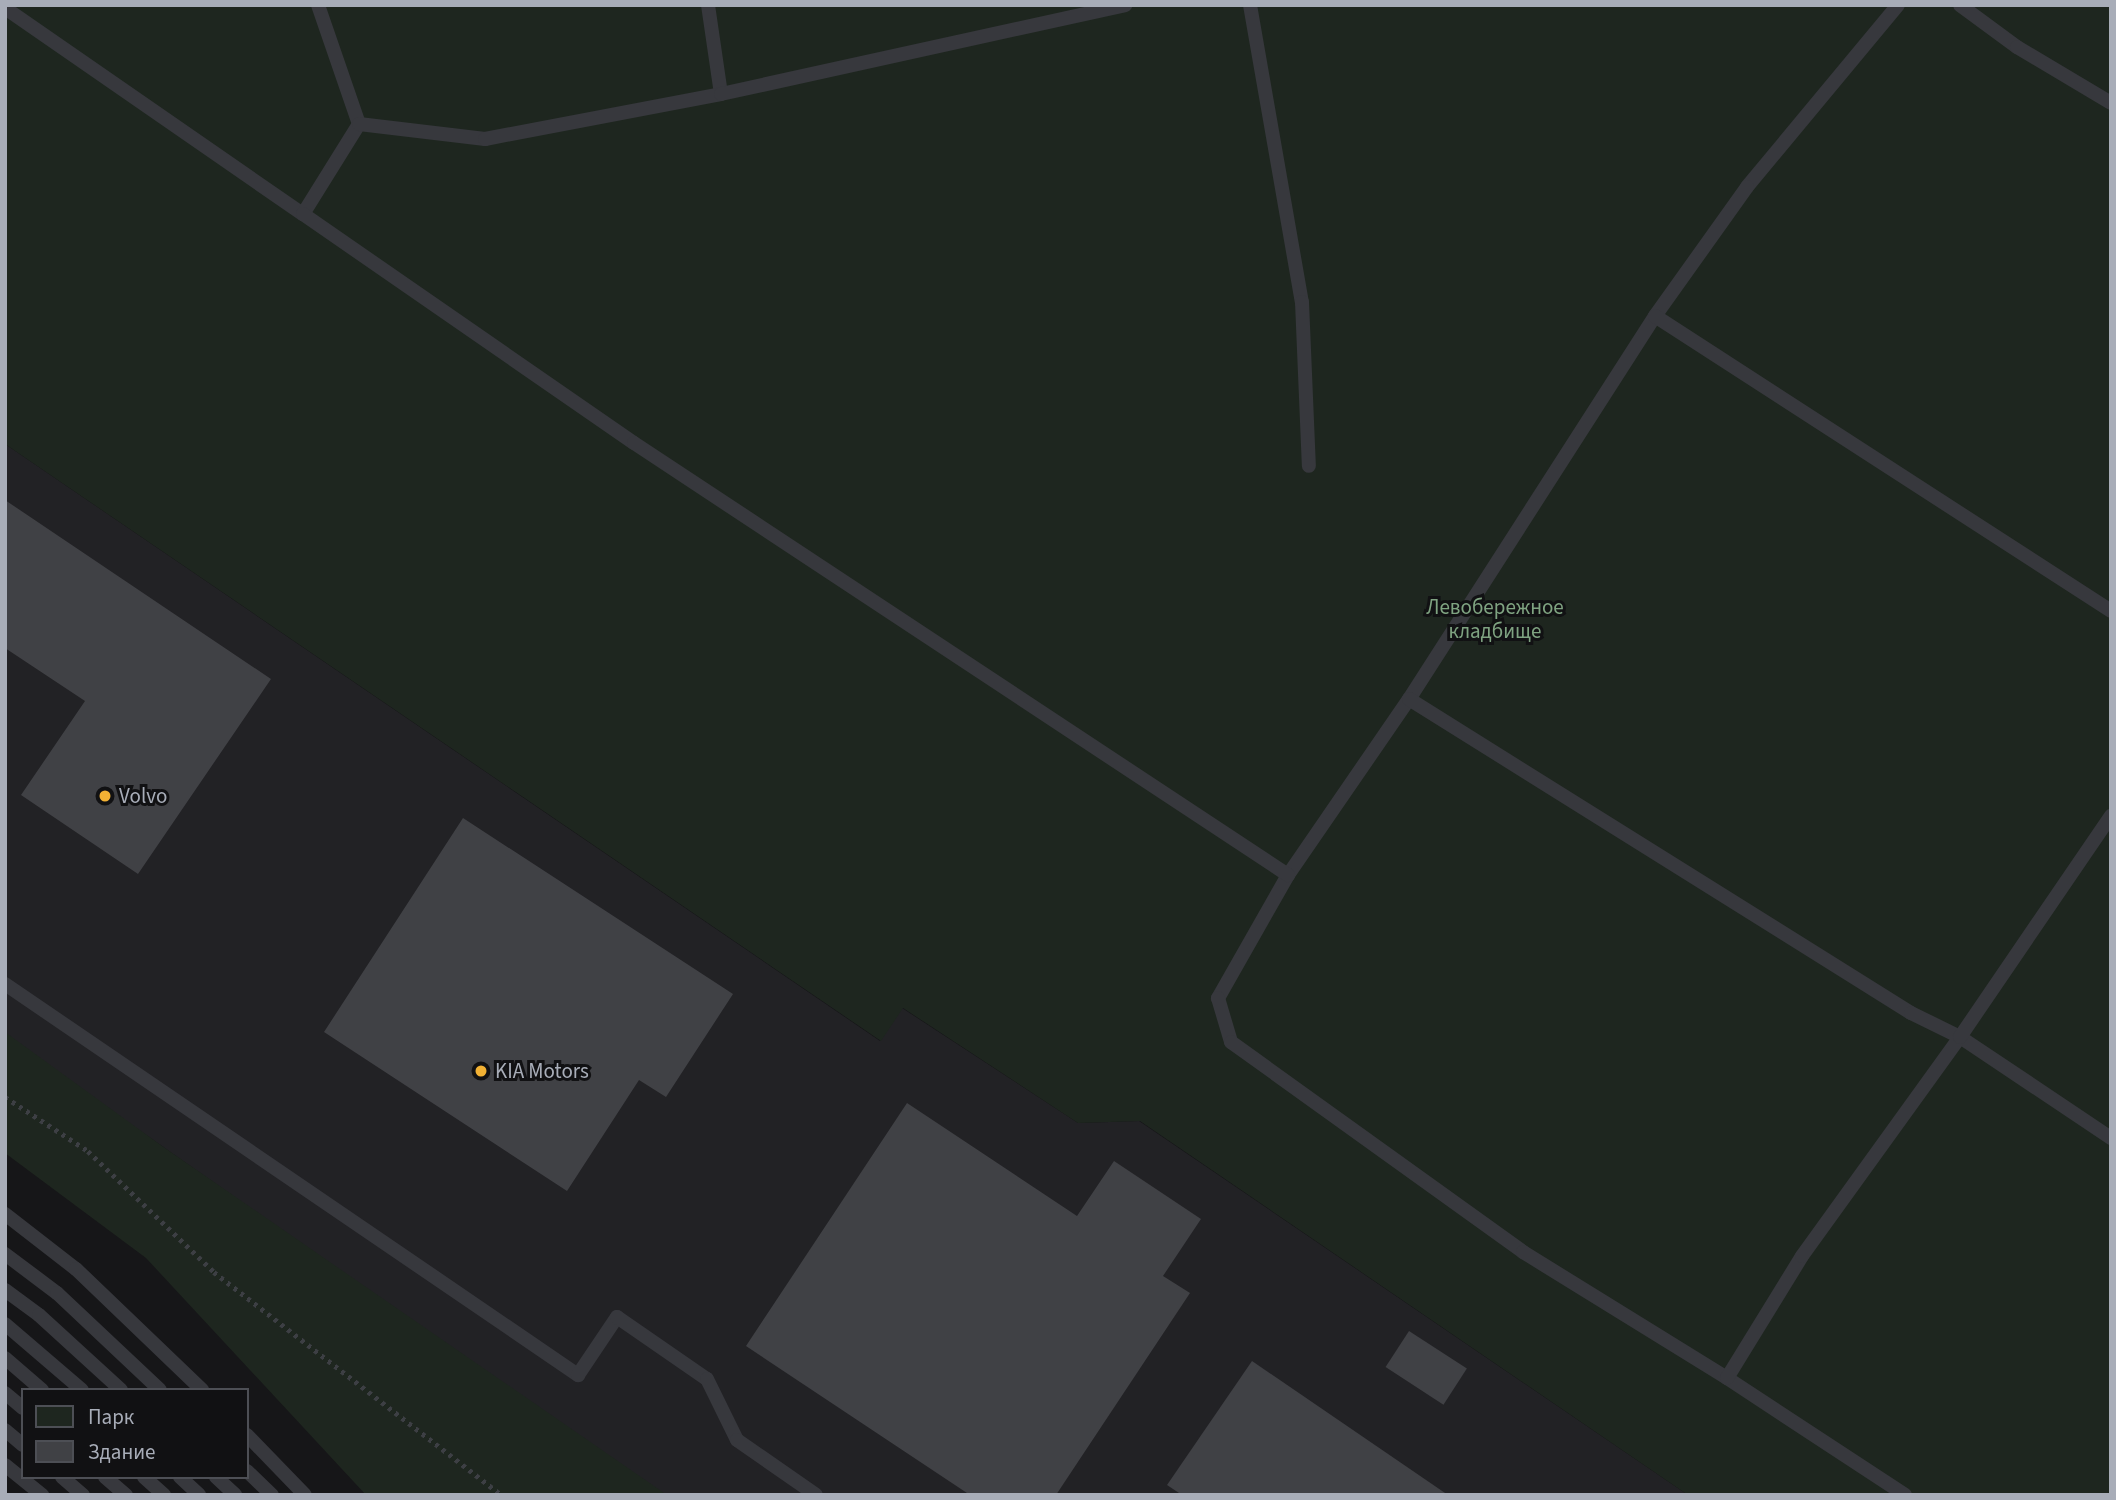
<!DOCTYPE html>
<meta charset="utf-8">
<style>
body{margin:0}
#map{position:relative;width:2116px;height:1500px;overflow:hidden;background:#161618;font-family:"Source Sans 3",sans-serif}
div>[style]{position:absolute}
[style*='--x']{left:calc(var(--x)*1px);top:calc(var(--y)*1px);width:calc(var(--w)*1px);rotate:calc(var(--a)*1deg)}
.built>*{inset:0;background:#222225}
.green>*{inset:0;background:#1e261f}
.building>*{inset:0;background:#404145;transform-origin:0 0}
.path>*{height:4.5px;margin-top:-2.25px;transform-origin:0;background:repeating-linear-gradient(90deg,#3d3f44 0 3.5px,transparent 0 8.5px)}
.lane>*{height:14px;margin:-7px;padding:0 7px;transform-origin:7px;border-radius:7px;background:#37383d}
.dots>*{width:19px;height:19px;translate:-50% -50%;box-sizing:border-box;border:4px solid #111113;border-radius:50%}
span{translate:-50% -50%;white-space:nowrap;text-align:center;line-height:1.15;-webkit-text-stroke:6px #111113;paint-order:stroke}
.park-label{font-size:21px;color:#7fa381}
.poi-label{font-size:21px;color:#a8adb8}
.left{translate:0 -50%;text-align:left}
.frame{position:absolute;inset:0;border:7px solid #a8adb8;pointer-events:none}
.legend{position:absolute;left:21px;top:1388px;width:228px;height:91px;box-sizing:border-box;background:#111113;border:2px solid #4d4f55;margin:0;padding:9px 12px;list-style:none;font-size:21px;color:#a8adb8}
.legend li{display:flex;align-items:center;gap:14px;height:35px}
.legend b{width:35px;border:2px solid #4d4f55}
</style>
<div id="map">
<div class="built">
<i style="clip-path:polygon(5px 444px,880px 1041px,902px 1008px,1078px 1123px,1139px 1121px,1688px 1495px,660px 1495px,5px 1036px)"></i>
</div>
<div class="green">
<i style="clip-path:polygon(5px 5px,2111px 5px,2111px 1495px,1688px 1495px,1140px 1121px,1078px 1123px,903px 1008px,881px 1041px,5px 444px)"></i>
<i style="clip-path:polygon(5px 1032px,162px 1146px,667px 1495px,366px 1495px,146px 1258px,5px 1153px)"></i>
</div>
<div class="building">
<i style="clip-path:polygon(5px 500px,271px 679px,138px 874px,21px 795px,85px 701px,5px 648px)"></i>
<i style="clip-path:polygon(463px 818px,733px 994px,666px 1097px,639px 1080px,567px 1191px,324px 1032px)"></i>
<i style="clip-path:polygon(907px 1103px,1077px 1216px,1114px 1161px,1201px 1219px,1163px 1276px,1190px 1293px,1056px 1495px,970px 1495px,746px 1346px)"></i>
<i style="left:1409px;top:1331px;width:69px;height:43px;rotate:33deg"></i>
<i style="clip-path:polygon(1252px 1361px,1448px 1495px,1182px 1495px,1167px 1485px)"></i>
</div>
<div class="path">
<i style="--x:5;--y:1097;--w:99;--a:33"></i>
<i style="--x:88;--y:1151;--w:175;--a:43.8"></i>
<i style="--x:214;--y:1272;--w:364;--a:37.8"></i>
</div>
<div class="lane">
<i style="--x:318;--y:5;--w:126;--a:71"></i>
<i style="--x:708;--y:5;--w:90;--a:81.7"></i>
<i style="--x:1250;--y:5;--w:302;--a:80.1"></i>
<i style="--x:1302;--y:302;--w:164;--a:87.6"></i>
<i style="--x:1898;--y:5;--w:236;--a:129.7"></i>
<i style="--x:1747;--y:187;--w:158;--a:125.5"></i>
<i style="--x:1655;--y:316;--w:455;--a:122.7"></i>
<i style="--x:1409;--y:699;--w:214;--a:124.5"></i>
<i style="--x:1288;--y:875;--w:142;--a:119.6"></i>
<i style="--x:1218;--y:998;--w:46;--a:73.5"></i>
<i style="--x:1231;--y:1042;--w:360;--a:35.7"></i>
<i style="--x:1523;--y:1252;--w:240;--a:31.7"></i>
<i style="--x:1727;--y:1378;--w:213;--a:33.3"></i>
<i style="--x:1960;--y:5;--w:71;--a:36.4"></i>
<i style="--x:2017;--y:47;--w:109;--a:30.8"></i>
<i style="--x:5;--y:8;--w:362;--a:34.7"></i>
<i style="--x:303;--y:214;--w:106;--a:-58.1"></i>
<i style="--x:359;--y:124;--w:127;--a:6.8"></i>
<i style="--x:485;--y:139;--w:240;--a:-10.8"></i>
<i style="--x:721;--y:94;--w:414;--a:-12.4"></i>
<i style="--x:303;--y:214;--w:402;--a:34.7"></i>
<i style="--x:634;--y:443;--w:784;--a:33.45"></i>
<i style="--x:1655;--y:316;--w:543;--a:32.9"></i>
<i style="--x:1409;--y:699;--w:592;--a:32.03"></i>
<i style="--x:1911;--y:1013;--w:55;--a:26.1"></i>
<i style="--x:1960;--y:1037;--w:182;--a:33.8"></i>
<i style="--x:5;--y:984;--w:694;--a:34.31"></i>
<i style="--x:578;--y:1375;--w:70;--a:-56.1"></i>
<i style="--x:617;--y:1317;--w:109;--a:34.6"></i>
<i style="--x:707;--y:1379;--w:68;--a:63.8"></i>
<i style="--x:737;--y:1440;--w:96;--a:34.8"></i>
<i style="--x:5;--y:1214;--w:90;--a:37.8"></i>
<i style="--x:76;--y:1269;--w:175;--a:43.8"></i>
<i style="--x:5;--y:1254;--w:65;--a:36.9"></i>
<i style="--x:57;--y:1293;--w:141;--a:43.3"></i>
<i style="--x:5;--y:1290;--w:42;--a:36.3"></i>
<i style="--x:39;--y:1315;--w:111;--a:42.4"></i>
<i style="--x:5;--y:1324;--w:101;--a:40.6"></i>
<i style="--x:5;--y:1358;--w:49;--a:40.9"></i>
<i style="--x:1727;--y:1378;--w:143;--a:-58.4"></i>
<i style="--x:1802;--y:1256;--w:270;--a:-54.2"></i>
<i style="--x:1960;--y:1037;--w:268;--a:-55.7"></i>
<i style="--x:5;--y:1393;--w:23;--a:40"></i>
<i style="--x:5;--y:1430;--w:23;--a:40"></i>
<i style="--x:247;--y:1435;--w:83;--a:46"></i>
<i style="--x:5;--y:1465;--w:48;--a:39"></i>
<i style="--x:247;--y:1471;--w:35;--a:44"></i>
<i style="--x:62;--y:1477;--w:28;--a:41"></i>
<i style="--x:105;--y:1477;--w:28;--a:41"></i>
<i style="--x:144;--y:1477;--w:27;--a:42"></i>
<i style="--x:180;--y:1477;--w:26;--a:43"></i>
<i style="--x:216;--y:1477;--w:26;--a:43"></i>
</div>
<div class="dots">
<i style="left:105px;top:796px;background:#f2b134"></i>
<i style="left:481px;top:1071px;background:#f2b134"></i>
</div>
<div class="park-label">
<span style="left:1495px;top:619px">Левобережное<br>кладбище</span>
</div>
<div class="poi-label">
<span class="left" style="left:119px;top:796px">Volvo</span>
<span class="left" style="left:495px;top:1071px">KIA Motors</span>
</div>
<div class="frame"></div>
<ul class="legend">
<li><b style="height:19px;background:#1e261f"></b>Парк</li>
<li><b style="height:19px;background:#404145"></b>Здание</li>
</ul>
</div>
